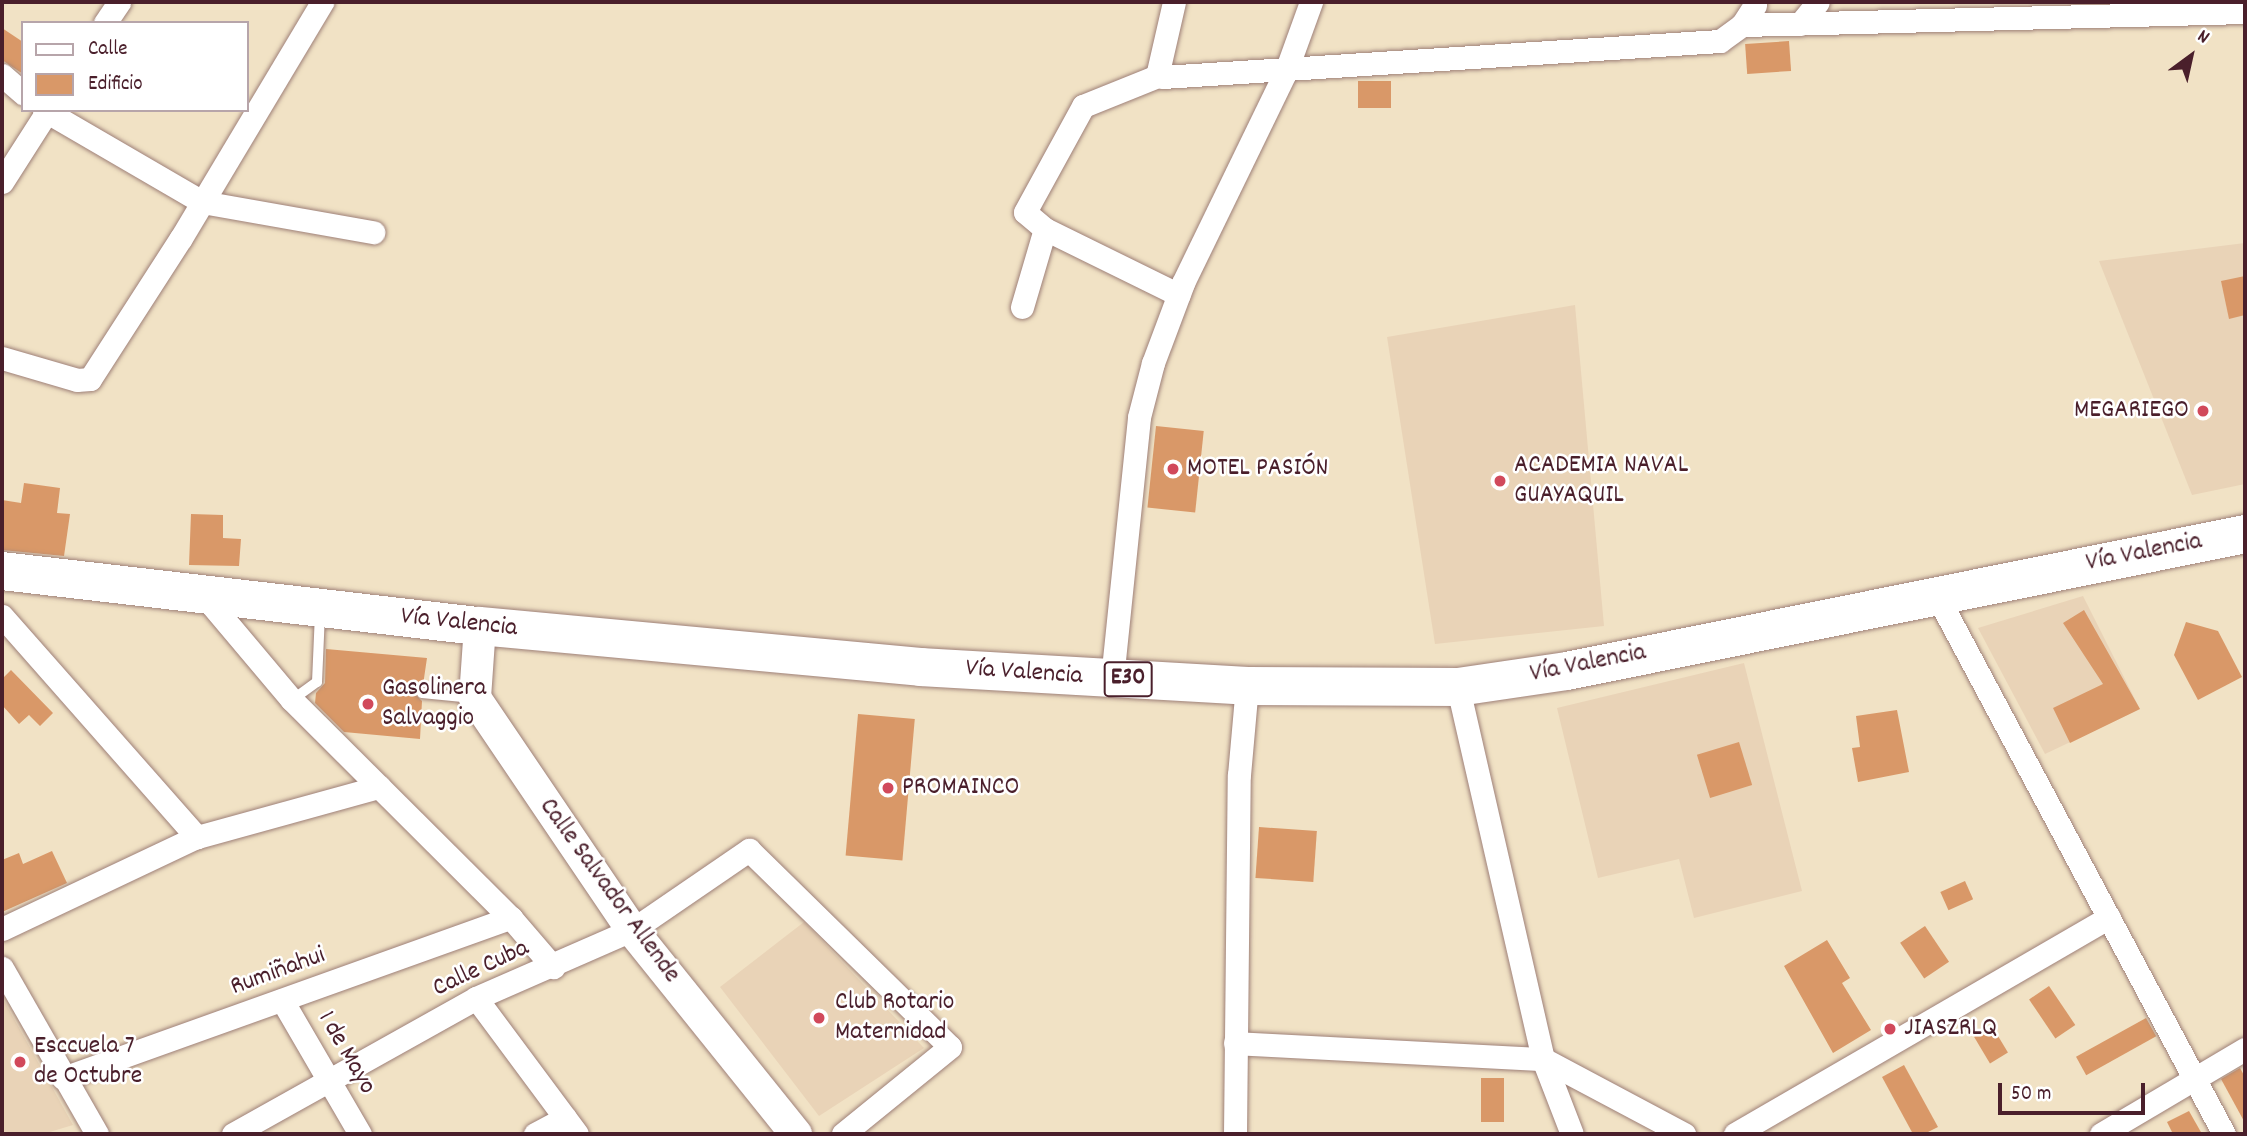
<!DOCTYPE html>
<meta charset="utf-8">
<style>
body{margin:0}
#map{position:relative;width:2247px;height:1136px;overflow:hidden;background:#f1e2c5;font-family:Dekko,sans-serif}
div>[style]{position:absolute}
[style*='--x']{left:calc(var(--x)*1px);top:calc(var(--y)*1px);width:calc(var(--w)*1px);rotate:calc(var(--a)*1deg)}
.built>*{inset:0;background:#e9d3b7}
.building>*{inset:0;background:#d99868;transform-origin:0 0}
.roads{filter:drop-shadow(0 0 2px #9e8078) drop-shadow(0 0 2px #9e8078)}
.lane>*{height:10px;margin:-5px;padding:0 5px;transform-origin:5px;border-radius:5px;background:#fff}
.street>*{height:23px;margin:-11.5px;padding:0 11.5px;transform-origin:11.5px;border-radius:11.5px;background:#fff}
.secondary>*{height:32px;margin:-16px;padding:0 16px;transform-origin:16px;border-radius:16px;background:#fff}
.highway>*{height:38px;margin:-19px;padding:0 19px;transform-origin:19px;border-radius:19px;background:#fff}
.dots>*{width:19px;height:19px;translate:-50% -50%;box-sizing:border-box;border:4px solid #fff;border-radius:50%}
span{translate:-50% -50%;white-space:nowrap;text-align:center;line-height:1.15;-webkit-text-stroke:5px #fff;paint-order:stroke}
.shield-label span{padding:2px 5px;background:#fff;border:2px solid;border-radius:5px;-webkit-text-stroke-width:0}
.shield-label{font-size:24px;color:#4a1f2b;font-weight:700}
.poi-label{font-size:26px;color:#4a1f2b}
.right{translate:-100% -50%;text-align:right}
.left{translate:0 -50%;text-align:left}
.street-label{font-size:26px;color:#4a1f2b}
.frame{position:absolute;inset:0;border:4px solid #4a1f2b;pointer-events:none}
.legend{position:absolute;left:21px;top:21px;width:228px;height:91px;box-sizing:border-box;background:#fff;border:2px solid #b7a5aa;margin:0;padding:9px 12px;list-style:none;font-size:21px;color:#4a1f2b}
.legend li{display:flex;align-items:center;gap:14px;height:35px}
.legend b{width:35px;border:2px solid #b7a5aa}
.north{position:absolute;left:2156px;top:21px;width:70px;height:70px;-webkit-text-stroke:5px #fff;paint-order:stroke;rotate:33deg;font-size:19px;font-weight:700;line-height:28px;text-align:center;color:#4a1f2b}
.north::after{content:'';display:block;margin:auto;width:24px;height:32px;background:#4a1f2b;clip-path:polygon(50% 0,100% 100%,50% 72%,0 100%)}
.scale{position:absolute;left:1998px;top:1083px;width:147px;height:32px;box-sizing:border-box;border:4px solid #4a1f2b;border-top:0;padding-left:9px;font-size:21px;line-height:24px;white-space:nowrap;color:#4a1f2b;-webkit-text-stroke:5px #fff;paint-order:stroke}
</style>
<div id="map">
<div class="built">
<i style="clip-path:polygon(2245px 243px,2245px 484px,2192px 495px,2099px 261px)"></i>
<i style="clip-path:polygon(1575px 305px,1604px 626px,1435px 644px,1387px 337px)"></i>
<i style="clip-path:polygon(2083px 596px,2140px 709px,2045px 754px,1978px 628px)"></i>
<i style="clip-path:polygon(1744px 663px,1802px 891px,1694px 918px,1679px 859px,1598px 878px,1557px 708px)"></i>
<i style="clip-path:polygon(804px 922px,924px 1048px,819px 1116px,720px 987px)"></i>
<i style="clip-path:polygon(2px 999px,3px 999px,73px 1125px,43px 1134px,2px 1134px)"></i>
</div>
<div class="building">
<i style="clip-path:polygon(2px 28px,23px 42px,23px 74px,2px 60px)"></i>
<i style="left:1789px;top:41px;width:30px;height:44px;rotate:86deg"></i>
<i style="left:1391px;top:81px;width:27px;height:33px;rotate:90deg"></i>
<i style="clip-path:polygon(2245px 276px,2245px 315px,2229px 319px,2221px 281px)"></i>
<i style="left:1156px;top:426px;width:48px;height:82px;rotate:6deg"></i>
<i style="clip-path:polygon(24px 483px,60px 488px,57px 513px,70px 514px,64px 556px,2px 550px,2px 500px,21px 503px)"></i>
<i style="clip-path:polygon(191px 514px,223px 515px,223px 538px,241px 539px,239px 566px,189px 565px)"></i>
<i style="clip-path:polygon(2084px 610px,2140px 709px,2070px 743px,2053px 708px,2103px 684px,2063px 623px)"></i>
<i style="clip-path:polygon(2186px 622px,2218px 631px,2242px 677px,2198px 700px,2174px 655px)"></i>
<i style="clip-path:polygon(326px 649px,427px 658px,423px 685px,414px 693px,422px 701px,420px 739px,344px 732px,315px 703px,316px 693px,325px 683px)"></i>
<i style="clip-path:polygon(11px 670px,53px 713px,40px 726px,29px 715px,19px 724px,2px 705px,2px 679px)"></i>
<i style="clip-path:polygon(1897px 710px,1909px 772px,1858px 782px,1852px 748px,1860px 747px,1856px 716px)"></i>
<i style="left:858px;top:714px;width:57px;height:142px;rotate:5deg"></i>
<i style="left:1739px;top:742px;width:45px;height:44px;rotate:73deg"></i>
<i style="left:1259px;top:827px;width:58px;height:51px;rotate:4deg"></i>
<i style="clip-path:polygon(52px 851px,67px 883px,2px 912px,2px 860px,19px 853px,23px 864px)"></i>
<i style="left:1965px;top:881px;width:20px;height:27px;rotate:66deg"></i>
<i style="left:1925px;top:926px;width:43px;height:30px;rotate:56deg"></i>
<i style="clip-path:polygon(1827px 940px,1850px 978px,1842px 983px,1871px 1030px,1833px 1053px,1784px 966px)"></i>
<i style="left:2049px;top:986px;width:47px;height:24px;rotate:56deg"></i>
<i style="left:2146px;top:1018px;width:21px;height:80px;rotate:61deg"></i>
<i style="left:1992px;top:1026px;width:31px;height:21px;rotate:59deg"></i>
<i style="clip-path:polygon(1904px 1065px,1938px 1127px,1924px 1134px,1913px 1134px,1882px 1077px)"></i>
<i style="clip-path:polygon(2240px 1068px,2245px 1077px,2245px 1123px,2221px 1079px)"></i>
<i style="left:1481px;top:1078px;width:23px;height:44px"></i>
<i style="clip-path:polygon(2189px 1111px,2202px 1134px,2173px 1134px,2167px 1122px)"></i>
</div>
<div class="roads">
<div class="lane">
<i style="--x:422;--y:693;--w:51;--a:5.6"></i>
<i style="--x:292;--y:700;--w:31;--a:-36"></i>
<i style="--x:317;--y:682;--w:68;--a:-87.5"></i>
</div>
<div class="street">
<i style="--x:1174;--y:2;--w:72;--a:102.9"></i>
<i style="--x:1158;--y:72;--w:7;--a:45"></i>
<i style="--x:1163;--y:77;--w:558;--a:-3.7"></i>
<i style="--x:1720;--y:41;--w:27;--a:-36"></i>
<i style="--x:1742;--y:25;--w:24;--a:-57"></i>
<i style="--x:105;--y:23;--w:25;--a:-56"></i>
<i style="--x:1800;--y:24;--w:28;--a:-51"></i>
<i style="--x:1742;--y:25;--w:503;--a:-1.48"></i>
<i style="--x:2;--y:75;--w:28;--a:41"></i>
<i style="--x:44;--y:110;--w:183;--a:30.2"></i>
<i style="--x:202;--y:202;--w:174;--a:10"></i>
<i style="--x:2;--y:182;--w:85;--a:-57.4"></i>
<i style="--x:1045;--y:229;--w:149;--a:26.2"></i>
<i style="--x:1022;--y:307;--w:81;--a:-73.6"></i>
<i style="--x:1045;--y:229;--w:26;--a:-140"></i>
<i style="--x:1025;--y:212;--w:121;--a:-61.3"></i>
<i style="--x:1083;--y:106;--w:83;--a:-21.9"></i>
<i style="--x:2;--y:358;--w:78;--a:16.3"></i>
<i style="--x:77;--y:380;--w:13;--a:-4"></i>
<i style="--x:90;--y:379;--w:168;--a:-57.2"></i>
<i style="--x:181;--y:238;--w:275;--a:-59.1"></i>
<i style="--x:201;--y:592;--w:141;--a:49.9"></i>
<i style="--x:292;--y:700;--w:309;--a:44.9"></i>
<i style="--x:511;--y:918;--w:65;--a:49.4"></i>
<i style="--x:1936;--y:594;--w:612;--a:61.93"></i>
<i style="--x:2;--y:616;--w:295;--a:48.6"></i>
<i style="--x:1112;--y:679;--w:263;--a:-84.1"></i>
<i style="--x:1139;--y:417;--w:56;--a:-75.5"></i>
<i style="--x:1153;--y:363;--w:85;--a:-69.4"></i>
<i style="--x:1183;--y:283;--w:236;--a:-64.1"></i>
<i style="--x:1286;--y:71;--w:73;--a:-70.1"></i>
<i style="--x:2;--y:929;--w:216;--a:-25.3"></i>
<i style="--x:197;--y:837;--w:189;--a:-15.4"></i>
<i style="--x:2;--y:968;--w:191;--a:60.2"></i>
<i style="--x:476;--y:998;--w:169;--a:53.4"></i>
<i style="--x:282;--y:1000;--w:155;--a:59.8"></i>
<i style="--x:1235;--y:1043;--w:308;--a:3"></i>
<i style="--x:1543;--y:1059;--w:382;--a:-102.9"></i>
<i style="--x:1543;--y:1059;--w:160;--a:28"></i>
<i style="--x:1543;--y:1059;--w:80;--a:68.9"></i>
<i style="--x:63;--y:1078;--w:476;--a:-19.7"></i>
<i style="--x:233;--y:1134;--w:278;--a:-29.2"></i>
<i style="--x:476;--y:998;--w:170;--a:-23.6"></i>
<i style="--x:632;--y:930;--w:142;--a:-34.4"></i>
<i style="--x:749;--y:850;--w:281;--a:44.4"></i>
<i style="--x:950;--y:1047;--w:138;--a:140.9"></i>
<i style="--x:535;--y:1134;--w:34;--a:-28"></i>
<i style="--x:1235;--y:1134;--w:359;--a:-89.4"></i>
<i style="--x:1239;--y:775;--w:89;--a:-84.9"></i>
<i style="--x:1735;--y:1134;--w:432;--a:-30.1"></i>
<i style="--x:2101;--y:1134;--w:167;--a:-30.6"></i>
</div>
<div class="secondary">
<i style="--x:480;--y:626;--w:72;--a:94"></i>
<i style="--x:475;--y:698;--w:280;--a:55.9"></i>
<i style="--x:632;--y:930;--w:262;--a:51.2"></i>
</div>
<div class="highway">
<i style="--x:2;--y:571;--w:481;--a:6.6"></i>
<i style="--x:480;--y:626;--w:442;--a:5.3"></i>
<i style="--x:920;--y:667;--w:328;--a:3.3"></i>
<i style="--x:1247;--y:686;--w:211;--a:0.3"></i>
<i style="--x:1458;--y:687;--w:110;--a:-8.4"></i>
<i style="--x:1567;--y:671;--w:692;--a:-11.42"></i>
</div>
</div>
<div class="dots">
<i style="left:2203px;top:411px;background:#d1495b"></i>
<i style="left:1173px;top:469px;background:#d1495b"></i>
<i style="left:1500px;top:481px;background:#d1495b"></i>
<i style="left:368px;top:704px;background:#d1495b"></i>
<i style="left:888px;top:788px;background:#d1495b"></i>
<i style="left:819px;top:1018px;background:#d1495b"></i>
<i style="left:1890px;top:1029px;background:#d1495b"></i>
<i style="left:20px;top:1062px;background:#d1495b"></i>
</div>
<div class="shield-label">
<span style="left:1128px;top:679px">E30</span>
</div>
<div class="poi-label">
<span class="right" style="left:2189px;top:411px">MEGARIEGO</span>
<span class="left" style="left:1514px;top:481px">ACADEMIA NAVAL<br>GUAYAQUIL</span>
<span class="left" style="left:1187px;top:469px">MOTEL PASIÓN</span>
<span class="left" style="left:382px;top:704px">Gasolinera<br>Salvaggio</span>
<span class="left" style="left:902px;top:788px">PROMAINCO</span>
<span class="left" style="left:835px;top:1018px">Club Rotario<br>Maternidad</span>
<span class="left" style="left:1904px;top:1029px">JIASZRLQ</span>
<span class="left" style="left:34px;top:1062px">Esccuela 7<br>de Octubre</span>
</div>
<div class="street-label">
<span style="left:2144px;top:553px;rotate:-11deg">Vía Valencia</span>
<span style="left:459px;top:623px;rotate:6deg">Vía Valencia</span>
<span style="left:1588px;top:664px;rotate:-11deg">Vía Valencia</span>
<span style="left:1024px;top:673px;rotate:4deg">Vía Valencia</span>
<span style="left:609px;top:891px;rotate:54deg">Calle Salvador Allende</span>
<span style="left:481px;top:969px;rotate:-25deg">Calle Cuba</span>
<span style="left:278px;top:972px;rotate:-20deg">Rumiñahui</span>
<span style="left:346px;top:1053px;rotate:60deg">1 de Mayo</span>
</div>
<div class="frame"></div>
<ul class="legend">
<li><b style="height:9px;background:#fff"></b>Calle</li>
<li><b style="height:19px;background:#d99868"></b>Edificio</li>
</ul>
<div class="north">N</div>
<div class="scale">50 m</div>
</div>
